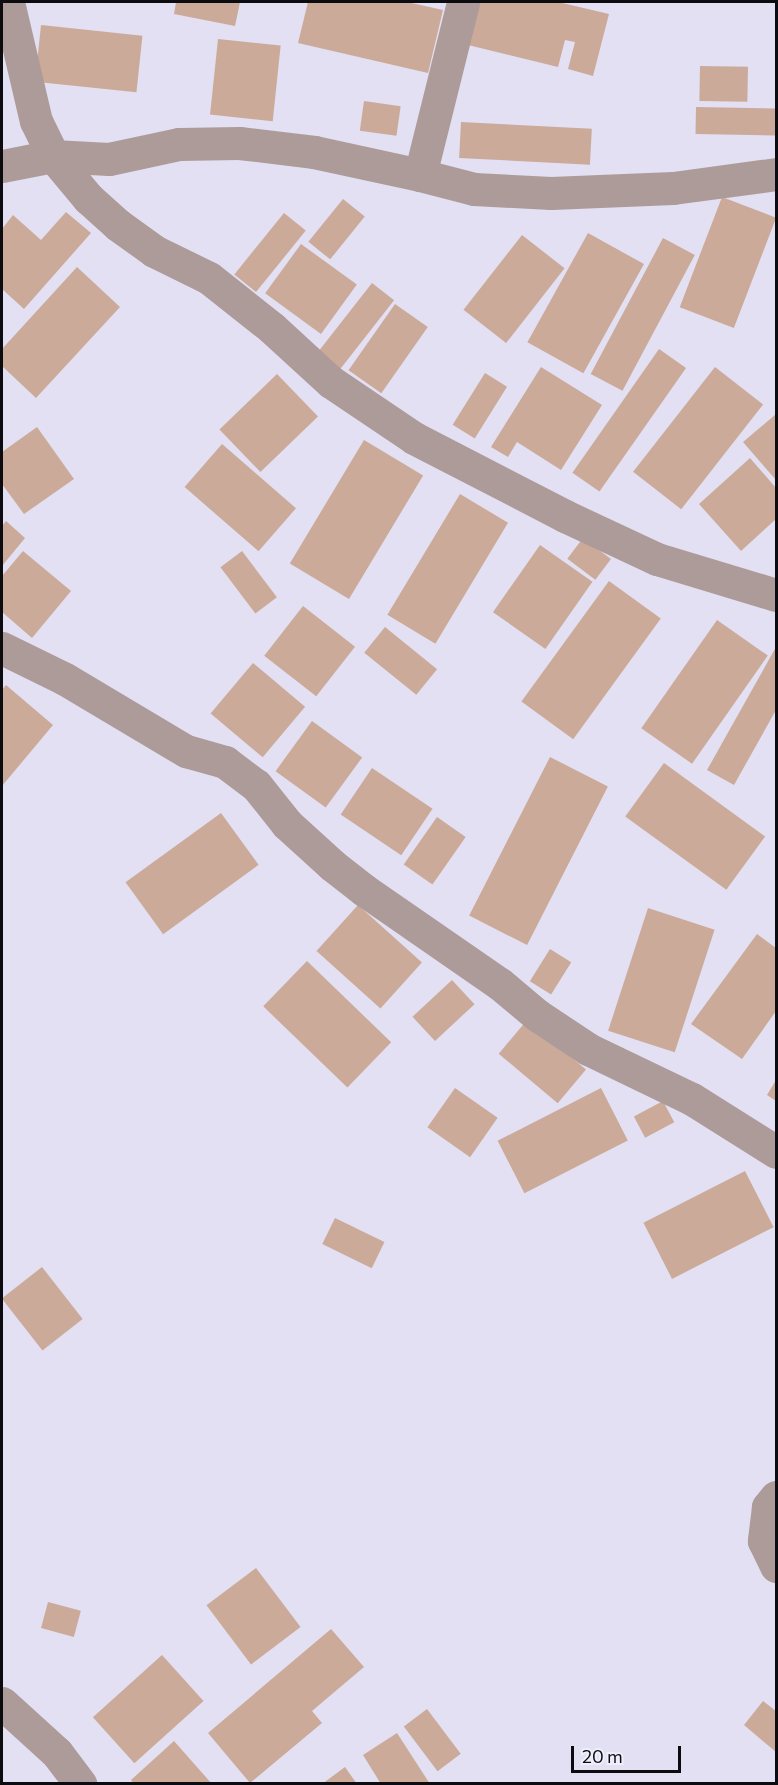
<!DOCTYPE html>
<style>
body{margin:0}
#map{position:relative;width:778px;height:1785px;overflow:hidden;background:#e2e0f2;font-family:Commissioner,sans-serif}
div>[style]{position:absolute}
[style*='--x']{left:calc(var(--x)*1px);top:calc(var(--y)*1px);width:calc(var(--w)*1px);rotate:calc(var(--a)*1deg)}
.building>*{inset:0;background:#cbaa99;transform-origin:0 0}
.street>*{height:33px;margin:-16.5px;padding:0 16.5px;transform-origin:16.5px;border-radius:16.5px;background:#ad9b9a}
span{translate:-50% -50%;white-space:nowrap;text-align:center;line-height:1.15;-webkit-text-stroke:4.5px #efeefc;paint-order:stroke}
.frame{position:absolute;inset:0;border:3px solid #0c0b10;pointer-events:none}
.scale{position:absolute;left:571px;top:1746px;width:110px;height:27px;box-sizing:border-box;border:3px solid #0c0b10;border-top:0;padding-left:8px;font-size:18px;line-height:21px;white-space:nowrap;color:#0c0b10;-webkit-text-stroke:4px #efeefc;paint-order:stroke}
</style>
<div id="map">
<div class="building">
<i style="clip-path:polygon(176px 2px,240px 2px,235px 26px,174px 14px)"></i>
<i style="clip-path:polygon(308px 2px,407px 2px,443px 10px,428px 73px,298px 43px)"></i>
<i style="clip-path:polygon(479px 2px,558px 2px,609px 14px,593px 76px,568px 69px,575px 42px,565px 40px,558px 67px,468px 45px)"></i>
<i style="left:41px;top:25px;width:102px;height:57px;rotate:6deg"></i>
<i style="left:218px;top:39px;width:63px;height:76px;rotate:6deg"></i>
<i style="left:700px;top:66px;width:48px;height:35px;rotate:1deg"></i>
<i style="left:364px;top:101px;width:37px;height:30px;rotate:8deg"></i>
<i style="left:696px;top:107px;width:80px;height:27px;rotate:1deg"></i>
<i style="left:461px;top:122px;width:131px;height:36px;rotate:3deg"></i>
<i style="left:722px;top:197px;width:58px;height:118px;rotate:21deg"></i>
<i style="left:343px;top:199px;width:28px;height:55px;rotate:39deg"></i>
<i style="clip-path:polygon(66px 212px,91px 233px,24px 309px,2px 289px,2px 229px,13px 215px,41px 240px)"></i>
<i style="left:284px;top:213px;width:28px;height:79px;rotate:39deg"></i>
<i style="left:588px;top:233px;width:64px;height:125px;rotate:29deg"></i>
<i style="left:522px;top:235px;width:54px;height:95px;rotate:38deg"></i>
<i style="left:663px;top:238px;width:36px;height:154px;rotate:28deg"></i>
<i style="left:301px;top:244px;width:69px;height:61px;rotate:36deg"></i>
<i style="clip-path:polygon(77px 267px,120px 307px,36px 398px,2px 366px,2px 349px)"></i>
<i style="left:372px;top:283px;width:28px;height:88px;rotate:38deg"></i>
<i style="left:395px;top:304px;width:40px;height:81px;rotate:35deg"></i>
<i style="left:659px;top:349px;width:33px;height:151px;rotate:35deg"></i>
<i style="clip-path:polygon(541px 367px,602px 405px,561px 470px,517px 442px,508px 457px,491px 447px)"></i>
<i style="left:715px;top:367px;width:61px;height:133px;rotate:38deg"></i>
<i style="left:485px;top:373px;width:26px;height:61px;rotate:32deg"></i>
<i style="left:277px;top:374px;width:59px;height:80px;rotate:46deg"></i>
<i style="clip-path:polygon(776px 414px,776px 480px,743px 442px)"></i>
<i style="clip-path:polygon(37px 427px,74px 479px,24px 514px,2px 484px,2px 452px)"></i>
<i style="left:364px;top:440px;width:69px;height:144px;rotate:31deg"></i>
<i style="left:222px;top:444px;width:98px;height:57px;rotate:41deg"></i>
<i style="clip-path:polygon(750px 458px,776px 488px,776px 519px,741px 551px,699px 504px)"></i>
<i style="left:460px;top:494px;width:56px;height:141px;rotate:31deg"></i>
<i style="clip-path:polygon(6px 521px,25px 538px,2px 566px,2px 526px)"></i>
<i style="left:583px;top:538px;width:35px;height:26px;rotate:37deg"></i>
<i style="left:540px;top:545px;width:64px;height:82px;rotate:35deg"></i>
<i style="clip-path:polygon(23px 551px,71px 591px,32px 638px,2px 612px,2px 576px)"></i>
<i style="left:242px;top:551px;width:58px;height:27px;rotate:53deg"></i>
<i style="left:609px;top:581px;width:64px;height:149px;rotate:36deg"></i>
<i style="left:303px;top:606px;width:66px;height:63px;rotate:38deg"></i>
<i style="left:717px;top:620px;width:62px;height:132px;rotate:35deg"></i>
<i style="left:385px;top:627px;width:67px;height:33px;rotate:39deg"></i>
<i style="clip-path:polygon(776px 647px,776px 710px,734px 785px,707px 770px)"></i>
<i style="left:253px;top:663px;width:68px;height:66px;rotate:40deg"></i>
<i style="clip-path:polygon(6px 685px,53px 725px,2px 786px,2px 690px)"></i>
<i style="left:312px;top:721px;width:62px;height:62px;rotate:36deg"></i>
<i style="left:550px;top:757px;width:65px;height:178px;rotate:27deg"></i>
<i style="left:664px;top:763px;width:125px;height:66px;rotate:36deg"></i>
<i style="left:372px;top:768px;width:73px;height:56px;rotate:34deg"></i>
<i style="left:221px;top:813px;width:64px;height:118px;rotate:54deg"></i>
<i style="left:437px;top:817px;width:35px;height:58px;rotate:35deg"></i>
<i style="left:358px;top:905px;width:86px;height:62px;rotate:42deg"></i>
<i style="left:648px;top:908px;width:70px;height:129px;rotate:18deg"></i>
<i style="clip-path:polygon(757px 934px,776px 948px,776px 1011px,742px 1059px,691px 1024px)"></i>
<i style="left:550px;top:949px;width:25px;height:38px;rotate:32deg"></i>
<i style="left:307px;top:961px;width:117px;height:63px;rotate:44deg"></i>
<i style="left:452px;top:980px;width:33px;height:54px;rotate:47deg"></i>
<i style="left:527px;top:1020px;width:77px;height:44px;rotate:40deg"></i>
<i style="clip-path:polygon(776px 1080px,776px 1101px,767px 1095px)"></i>
<i style="left:455px;top:1088px;width:52px;height:48px;rotate:35deg"></i>
<i style="left:601px;top:1088px;width:59px;height:116px;rotate:63deg"></i>
<i style="left:663px;top:1101px;width:24px;height:33px;rotate:62deg"></i>
<i style="left:745px;top:1171px;width:63px;height:114px;rotate:63deg"></i>
<i style="left:335px;top:1218px;width:55px;height:29px;rotate:26deg"></i>
<i style="left:42px;top:1267px;width:66px;height:51px;rotate:52deg"></i>
<i style="left:256px;top:1568px;width:74px;height:62px;rotate:53deg"></i>
<i style="left:48px;top:1602px;width:34px;height:27px;rotate:15deg"></i>
<i style="clip-path:polygon(331px 1629px,364px 1667px,312px 1711px,322px 1723px,250px 1783px,208px 1733px)"></i>
<i style="left:162px;top:1655px;width:62px;height:93px;rotate:48deg"></i>
<i style="clip-path:polygon(763px 1701px,776px 1711px,776px 1752px,744px 1725px)"></i>
<i style="left:427px;top:1709px;width:56px;height:29px;rotate:53deg"></i>
<i style="clip-path:polygon(397px 1733px,430px 1784px,381px 1784px,363px 1755px)"></i>
<i style="clip-path:polygon(174px 1741px,212px 1784px,134px 1784px,131px 1780px)"></i>
<i style="clip-path:polygon(345px 1767px,357px 1784px,322px 1784px)"></i>
</div>
<div class="street">
<i style="--x:8;--y:2;--w:122;--a:76.8"></i>
<i style="--x:36;--y:121;--w:39;--a:64"></i>
<i style="--x:53;--y:156;--w:55;--a:50.2"></i>
<i style="--x:88;--y:198;--w:40;--a:42"></i>
<i style="--x:118;--y:225;--w:44;--a:35.8"></i>
<i style="--x:154;--y:251;--w:61;--a:26.1"></i>
<i style="--x:209;--y:278;--w:80;--a:38.4"></i>
<i style="--x:272;--y:328;--w:80;--a:42.5"></i>
<i style="--x:331;--y:382;--w:100;--a:34"></i>
<i style="--x:414;--y:438;--w:170;--a:27.3"></i>
<i style="--x:565;--y:516;--w:102;--a:25.1"></i>
<i style="--x:657;--y:559;--w:124;--a:16.8"></i>
<i style="--x:2;--y:166;--w:52;--a:-11.1"></i>
<i style="--x:53;--y:156;--w:56;--a:3.1"></i>
<i style="--x:109;--y:159;--w:72;--a:-12.1"></i>
<i style="--x:179;--y:144;--w:60;--a:-1"></i>
<i style="--x:239;--y:143;--w:76;--a:6.8"></i>
<i style="--x:314;--y:152;--w:108;--a:12.2"></i>
<i style="--x:420;--y:175;--w:56;--a:14.5"></i>
<i style="--x:474;--y:189;--w:77;--a:3"></i>
<i style="--x:551;--y:193;--w:122;--a:-2.3"></i>
<i style="--x:673;--y:188;--w:104;--a:-7.7"></i>
<i style="--x:420;--y:175;--w:178;--a:-76"></i>
<i style="--x:2;--y:648;--w:70;--a:26.2"></i>
<i style="--x:65;--y:679;--w:141;--a:30.8"></i>
<i style="--x:186;--y:751;--w:41;--a:15.8"></i>
<i style="--x:225;--y:762;--w:39;--a:37"></i>
<i style="--x:256;--y:785;--w:50;--a:51.5"></i>
<i style="--x:287;--y:824;--w:61;--a:42.3"></i>
<i style="--x:332;--y:865;--w:41;--a:38"></i>
<i style="--x:364;--y:890;--w:165;--a:34.7"></i>
<i style="--x:500;--y:984;--w:48;--a:40"></i>
<i style="--x:537;--y:1015;--w:61;--a:33.7"></i>
<i style="--x:588;--y:1049;--w:115;--a:25.7"></i>
<i style="--x:692;--y:1099;--w:99;--a:32.2"></i>
<i style="--x:776;--y:1497;--w:13;--a:129"></i>
<i style="--x:768;--y:1507;--w:34;--a:97"></i>
<i style="--x:764;--y:1541;--w:28;--a:64"></i>
<i style="--x:2;--y:1703;--w:74;--a:42.3"></i>
<i style="--x:57;--y:1753;--w:39;--a:53"></i>
</div>
<div class="frame"></div>
<div class="scale">20 m</div>
</div>
